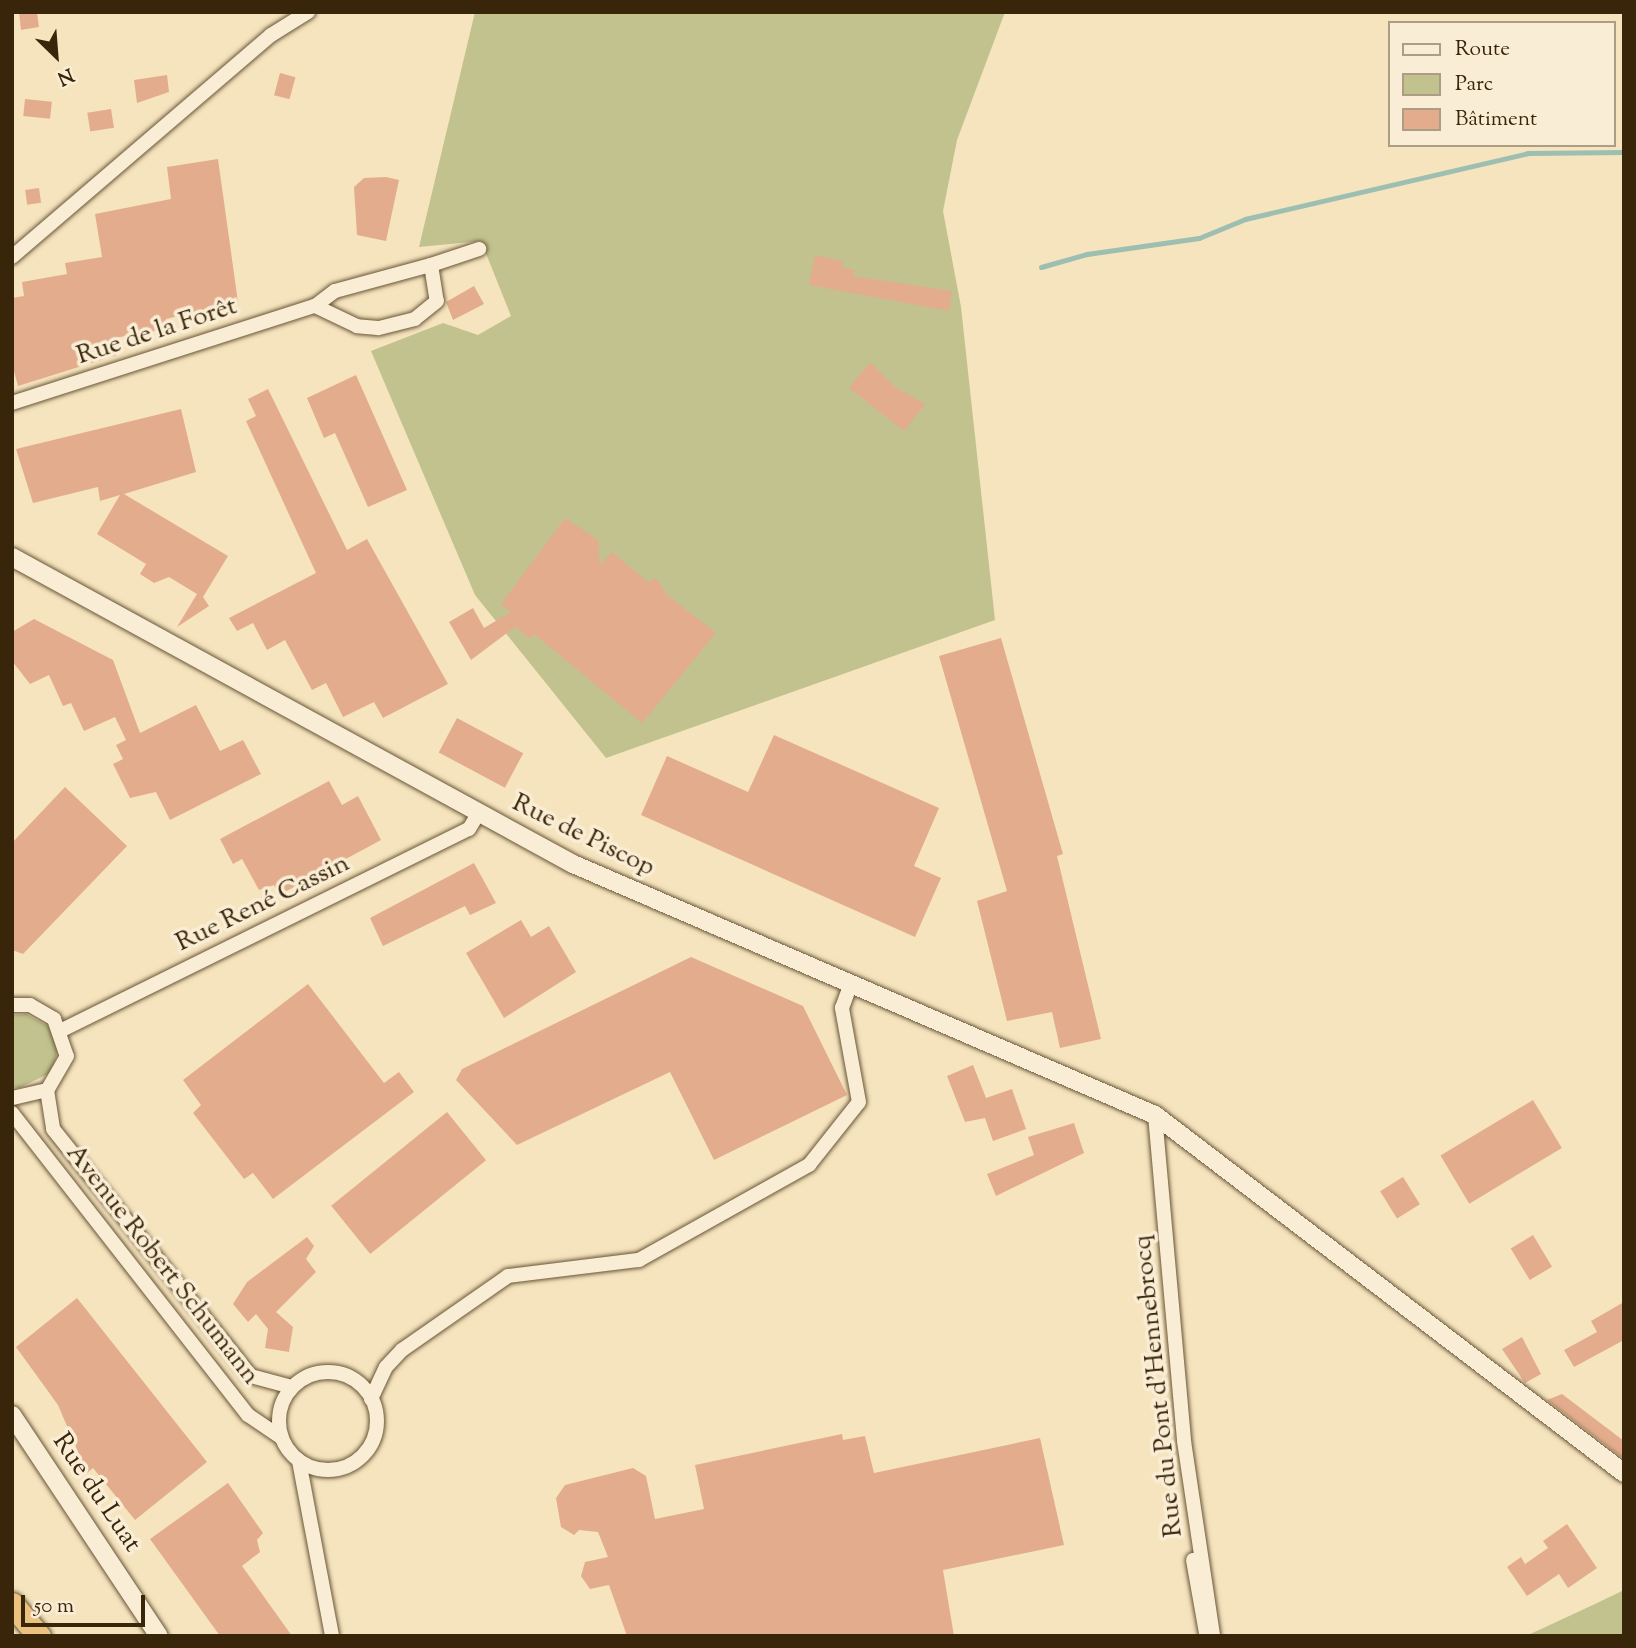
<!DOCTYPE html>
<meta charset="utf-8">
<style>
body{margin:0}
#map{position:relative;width:1636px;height:1648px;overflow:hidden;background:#f6e4be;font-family:"Sorts Mill Goudy",serif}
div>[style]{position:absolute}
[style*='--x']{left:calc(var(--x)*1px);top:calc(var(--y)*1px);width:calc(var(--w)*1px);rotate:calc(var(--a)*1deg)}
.green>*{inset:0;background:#c1c28e}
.stream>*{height:5px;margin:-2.5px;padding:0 2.5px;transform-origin:2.5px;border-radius:2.5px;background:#9dbfb1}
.building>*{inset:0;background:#e3ad8d;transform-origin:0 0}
.roads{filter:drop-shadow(0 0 2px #685537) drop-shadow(0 0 2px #685537)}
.minor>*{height:14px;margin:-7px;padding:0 7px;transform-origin:7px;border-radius:7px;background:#f9edd5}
.minor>.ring{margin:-7px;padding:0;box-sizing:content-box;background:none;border:14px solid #f9edd5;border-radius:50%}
.tertiary>*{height:18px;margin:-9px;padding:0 9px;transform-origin:9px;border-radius:9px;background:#f9edd5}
.trunk>*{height:23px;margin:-11.5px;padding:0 11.5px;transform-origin:11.5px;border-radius:11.5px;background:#ebc27f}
span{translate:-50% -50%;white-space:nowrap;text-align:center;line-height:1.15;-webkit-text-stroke:7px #f9edd5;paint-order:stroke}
.street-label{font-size:26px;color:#38250a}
.frame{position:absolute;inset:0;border:14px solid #38250a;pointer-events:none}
.legend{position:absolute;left:1388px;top:21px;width:228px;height:126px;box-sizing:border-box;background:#f9edd5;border:2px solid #ac9d84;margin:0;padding:9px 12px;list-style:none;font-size:21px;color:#38250a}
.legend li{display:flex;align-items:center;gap:14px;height:35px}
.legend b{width:35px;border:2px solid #ac9d84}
.north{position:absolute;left:21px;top:21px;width:70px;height:70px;-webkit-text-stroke:5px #f9edd5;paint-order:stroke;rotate:155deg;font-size:19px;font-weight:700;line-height:28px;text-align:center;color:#38250a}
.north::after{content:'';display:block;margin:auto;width:24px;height:32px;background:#38250a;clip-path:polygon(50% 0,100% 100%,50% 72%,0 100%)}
.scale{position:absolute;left:21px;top:1595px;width:124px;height:32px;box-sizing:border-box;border:4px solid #38250a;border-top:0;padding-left:9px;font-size:21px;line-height:24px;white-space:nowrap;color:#38250a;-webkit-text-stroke:5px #f9edd5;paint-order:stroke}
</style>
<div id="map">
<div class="green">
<i style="clip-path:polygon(475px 12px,1005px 12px,957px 140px,943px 211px,961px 307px,995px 620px,606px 758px,475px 595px,371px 351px,443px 323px,478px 335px,511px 316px,481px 241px,419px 247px)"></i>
<i style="clip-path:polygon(26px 1014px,48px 1026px,58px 1048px,52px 1072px,19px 1088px,12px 1087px,12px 1015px)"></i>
<i style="clip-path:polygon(1624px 1590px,1624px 1636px,1526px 1636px,1595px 1604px)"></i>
</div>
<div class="stream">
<i style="--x:1041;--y:267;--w:48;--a:-15.8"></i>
<i style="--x:1087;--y:254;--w:113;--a:-8.1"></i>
<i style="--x:1199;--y:238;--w:50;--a:-22.4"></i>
<i style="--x:1245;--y:219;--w:291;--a:-13.1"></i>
<i style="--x:1528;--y:153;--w:96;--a:-0.6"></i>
</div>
<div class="building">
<i style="clip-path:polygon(19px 12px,37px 12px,39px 27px,21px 30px)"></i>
<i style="left:280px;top:73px;width:16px;height:23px;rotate:15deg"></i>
<i style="clip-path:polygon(167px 75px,169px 92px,137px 103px,134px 80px)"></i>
<i style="left:25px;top:99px;width:27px;height:17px;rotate:6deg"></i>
<i style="left:111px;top:109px;width:19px;height:24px;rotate:81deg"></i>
<i style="clip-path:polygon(218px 159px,238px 302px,166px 319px,167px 329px,114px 338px,117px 355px,18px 386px,12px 364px,12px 298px,24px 296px,22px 282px,67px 274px,65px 263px,102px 257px,95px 214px,171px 199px,167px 167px)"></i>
<i style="clip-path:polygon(386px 177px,399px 180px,386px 241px,357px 235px,354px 187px,364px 178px)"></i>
<i style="left:39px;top:188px;width:15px;height:14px;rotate:82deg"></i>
<i style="clip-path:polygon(815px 255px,843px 261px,841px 267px,855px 270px,853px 276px,952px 291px,949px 311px,809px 285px)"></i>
<i style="clip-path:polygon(474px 286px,484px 304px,453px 320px,446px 302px)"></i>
<i style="clip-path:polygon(870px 362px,895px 387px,925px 404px,904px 431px,849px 388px)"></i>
<i style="clip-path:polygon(356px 375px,407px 490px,368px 507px,335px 433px,324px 438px,307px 398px)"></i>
<i style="clip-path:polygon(268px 389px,347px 550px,367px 539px,448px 684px,383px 718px,374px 702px,343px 717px,326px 683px,312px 690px,285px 640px,267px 650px,253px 623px,237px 631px,229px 618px,316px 573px,246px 421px,256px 416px,248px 399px)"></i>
<i style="clip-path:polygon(181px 409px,196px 472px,124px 494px,228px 556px,203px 597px,209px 606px,177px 627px,197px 594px,169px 577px,154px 583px,140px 574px,146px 564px,97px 534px,120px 495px,100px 501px,98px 487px,33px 503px,16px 449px)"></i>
<i style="clip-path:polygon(565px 518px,598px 540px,600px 565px,612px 552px,648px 582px,656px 578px,667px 595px,716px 633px,642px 723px,534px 634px,530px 639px,515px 627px,471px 660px,449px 622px,473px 608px,484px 628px,511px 612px,501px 604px)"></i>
<i style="clip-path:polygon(34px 619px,113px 660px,140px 733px,196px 705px,220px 751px,243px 740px,261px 774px,170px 820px,156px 792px,130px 798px,113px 764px,123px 759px,116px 745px,126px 740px,115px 717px,84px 731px,71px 703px,63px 706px,49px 675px,30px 684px,12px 661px,12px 632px)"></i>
<i style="clip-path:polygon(1001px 638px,1063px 854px,1057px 856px,1101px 1039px,1060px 1048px,1052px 1012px,1007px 1021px,977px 901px,1007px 891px,939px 656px)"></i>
<i style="left:457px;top:718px;width:75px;height:39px;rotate:28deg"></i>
<i style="clip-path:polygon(774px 735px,939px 808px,914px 866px,941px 878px,915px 937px,641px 815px,667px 756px,748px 792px)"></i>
<i style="clip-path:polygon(329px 781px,342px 805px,358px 796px,381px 840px,279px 895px,274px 885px,259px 890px,242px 859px,233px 864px,220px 839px)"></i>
<i style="clip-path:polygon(65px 787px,127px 846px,23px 954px,12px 950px,12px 843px)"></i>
<i style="clip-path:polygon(474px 863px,496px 903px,470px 915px,465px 906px,383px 946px,370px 918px)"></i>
<i style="clip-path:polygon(521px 920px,531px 937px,549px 926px,576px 972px,504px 1018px,466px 953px)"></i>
<i style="clip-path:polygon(691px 957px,803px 1006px,847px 1095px,714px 1160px,670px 1072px,517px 1145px,456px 1080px,462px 1069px)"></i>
<i style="clip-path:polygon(308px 984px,384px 1083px,399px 1072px,414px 1092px,273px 1199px,253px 1173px,244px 1179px,193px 1113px,201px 1105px,183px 1080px)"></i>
<i style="clip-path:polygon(973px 1065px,986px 1098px,1012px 1089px,1026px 1129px,993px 1141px,985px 1118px,965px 1122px,947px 1076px)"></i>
<i style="left:1533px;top:1100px;width:56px;height:108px;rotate:59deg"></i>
<i style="left:447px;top:1112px;width:62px;height:149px;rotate:51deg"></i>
<i style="clip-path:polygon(1074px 1123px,1084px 1153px,996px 1196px,987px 1174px,1034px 1155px,1028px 1137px)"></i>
<i style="left:1403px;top:1177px;width:32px;height:27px;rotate:58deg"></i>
<i style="left:1533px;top:1235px;width:37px;height:26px;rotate:59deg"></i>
<i style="clip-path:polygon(307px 1237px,314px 1246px,306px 1259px,316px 1272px,276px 1312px,293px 1327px,289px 1352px,265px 1348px,268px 1329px,256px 1314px,248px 1322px,233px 1304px,247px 1282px)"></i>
<i style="clip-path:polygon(77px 1298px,207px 1462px,135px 1520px,93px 1468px,87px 1473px,58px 1405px,16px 1347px)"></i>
<i style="clip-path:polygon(1624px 1302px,1624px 1340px,1574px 1367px,1564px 1350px,1597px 1332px,1591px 1321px)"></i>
<i style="clip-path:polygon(1522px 1337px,1541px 1374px,1525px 1383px,1502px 1349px)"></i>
<i style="clip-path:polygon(1562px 1394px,1624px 1441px,1624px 1459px,1547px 1400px)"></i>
<i style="clip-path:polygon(842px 1434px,843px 1440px,865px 1436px,874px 1473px,1040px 1438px,1064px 1545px,943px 1570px,954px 1636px,627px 1636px,609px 1585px,590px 1589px,581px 1576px,585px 1562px,608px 1557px,598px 1532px,579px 1530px,574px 1535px,561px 1527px,556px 1498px,565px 1485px,633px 1468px,646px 1476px,655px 1519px,704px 1509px,695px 1465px)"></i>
<i style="clip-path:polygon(228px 1483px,263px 1533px,257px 1540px,260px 1552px,242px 1566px,292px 1636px,220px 1636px,150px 1539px)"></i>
<i style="clip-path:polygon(1567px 1524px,1597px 1568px,1568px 1588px,1559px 1574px,1527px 1596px,1507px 1567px,1521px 1557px,1525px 1564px,1548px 1548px,1543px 1541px)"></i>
</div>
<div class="roads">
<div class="minor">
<i style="--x:12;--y:257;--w:341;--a:-40.6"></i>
<i style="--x:271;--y:35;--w:44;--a:-31.9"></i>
<i style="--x:431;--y:265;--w:36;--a:81"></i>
<i style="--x:437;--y:301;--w:28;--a:141"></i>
<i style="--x:415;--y:319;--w:38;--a:166"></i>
<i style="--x:378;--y:328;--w:21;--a:-175"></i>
<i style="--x:357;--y:326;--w:47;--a:-154.5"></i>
<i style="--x:315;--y:306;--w:25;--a:-37"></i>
<i style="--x:335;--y:291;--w:99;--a:-15.2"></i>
<i style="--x:431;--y:265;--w:51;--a:-18.4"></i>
<i style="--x:12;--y:403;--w:318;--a:-17.8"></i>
<i style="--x:12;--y:1005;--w:18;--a:0"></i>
<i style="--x:30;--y:1005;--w:28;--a:30"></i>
<i style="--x:54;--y:1019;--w:39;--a:71"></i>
<i style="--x:67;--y:1056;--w:39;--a:120"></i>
<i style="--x:47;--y:1090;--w:36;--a:167"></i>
<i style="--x:62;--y:1030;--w:454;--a:-26.3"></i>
<i style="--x:469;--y:829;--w:17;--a:-59"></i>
<i style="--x:47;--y:1090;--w:39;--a:81"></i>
<i style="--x:53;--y:1129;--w:295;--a:51.3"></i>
<i style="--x:237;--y:1359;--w:22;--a:51"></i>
<i style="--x:251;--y:1376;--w:42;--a:15"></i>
<i style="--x:12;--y:1113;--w:383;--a:52"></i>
<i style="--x:248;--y:1415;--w:41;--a:34.1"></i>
<i style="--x:1155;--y:1115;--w:327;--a:84.9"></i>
<i style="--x:1184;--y:1441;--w:197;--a:81.5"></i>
<i class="ring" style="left:279px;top:1372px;width:84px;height:84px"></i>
<i style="--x:371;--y:1399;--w:35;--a:-65"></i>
<i style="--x:386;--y:1367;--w:23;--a:-47"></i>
<i style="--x:402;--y:1350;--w:129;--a:-34.9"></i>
<i style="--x:508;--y:1276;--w:132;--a:-7"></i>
<i style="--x:639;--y:1260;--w:195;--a:-29.2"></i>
<i style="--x:809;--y:1165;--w:80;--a:-51.6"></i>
<i style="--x:859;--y:1102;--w:96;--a:-100.3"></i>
<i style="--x:842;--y:1008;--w:27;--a:-70"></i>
<i style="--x:299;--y:1461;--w:178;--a:79.3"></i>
<i style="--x:1193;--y:1560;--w:74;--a:79.9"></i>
</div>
<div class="tertiary">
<i style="--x:12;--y:557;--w:640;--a:28.69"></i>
<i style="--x:573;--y:864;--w:634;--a:23.33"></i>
<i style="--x:1155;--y:1115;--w:590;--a:37.36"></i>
<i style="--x:12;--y:1415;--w:265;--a:56.4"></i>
</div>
<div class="trunk">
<i style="--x:12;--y:1604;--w:42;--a:49.8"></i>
</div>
</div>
<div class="street-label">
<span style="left:157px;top:332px;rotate:-18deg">Rue de la Forêt</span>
<span style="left:583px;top:836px;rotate:26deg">Rue de Piscop</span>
<span style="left:263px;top:904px;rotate:-26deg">Rue René Cassin</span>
<span style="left:162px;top:1265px;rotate:52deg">Avenue Robert Schumann</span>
<span style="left:1159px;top:1386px;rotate:-96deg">Rue du Pont d'Hennebrocq</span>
<span style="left:96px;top:1493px;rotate:56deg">Rue du Luat</span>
</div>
<div class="frame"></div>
<ul class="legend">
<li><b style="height:9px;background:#f9edd5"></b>Route</li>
<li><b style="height:19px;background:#c1c28e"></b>Parc</li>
<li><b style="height:19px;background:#e3ad8d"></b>Bâtiment</li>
</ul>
<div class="north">N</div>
<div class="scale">50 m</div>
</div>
